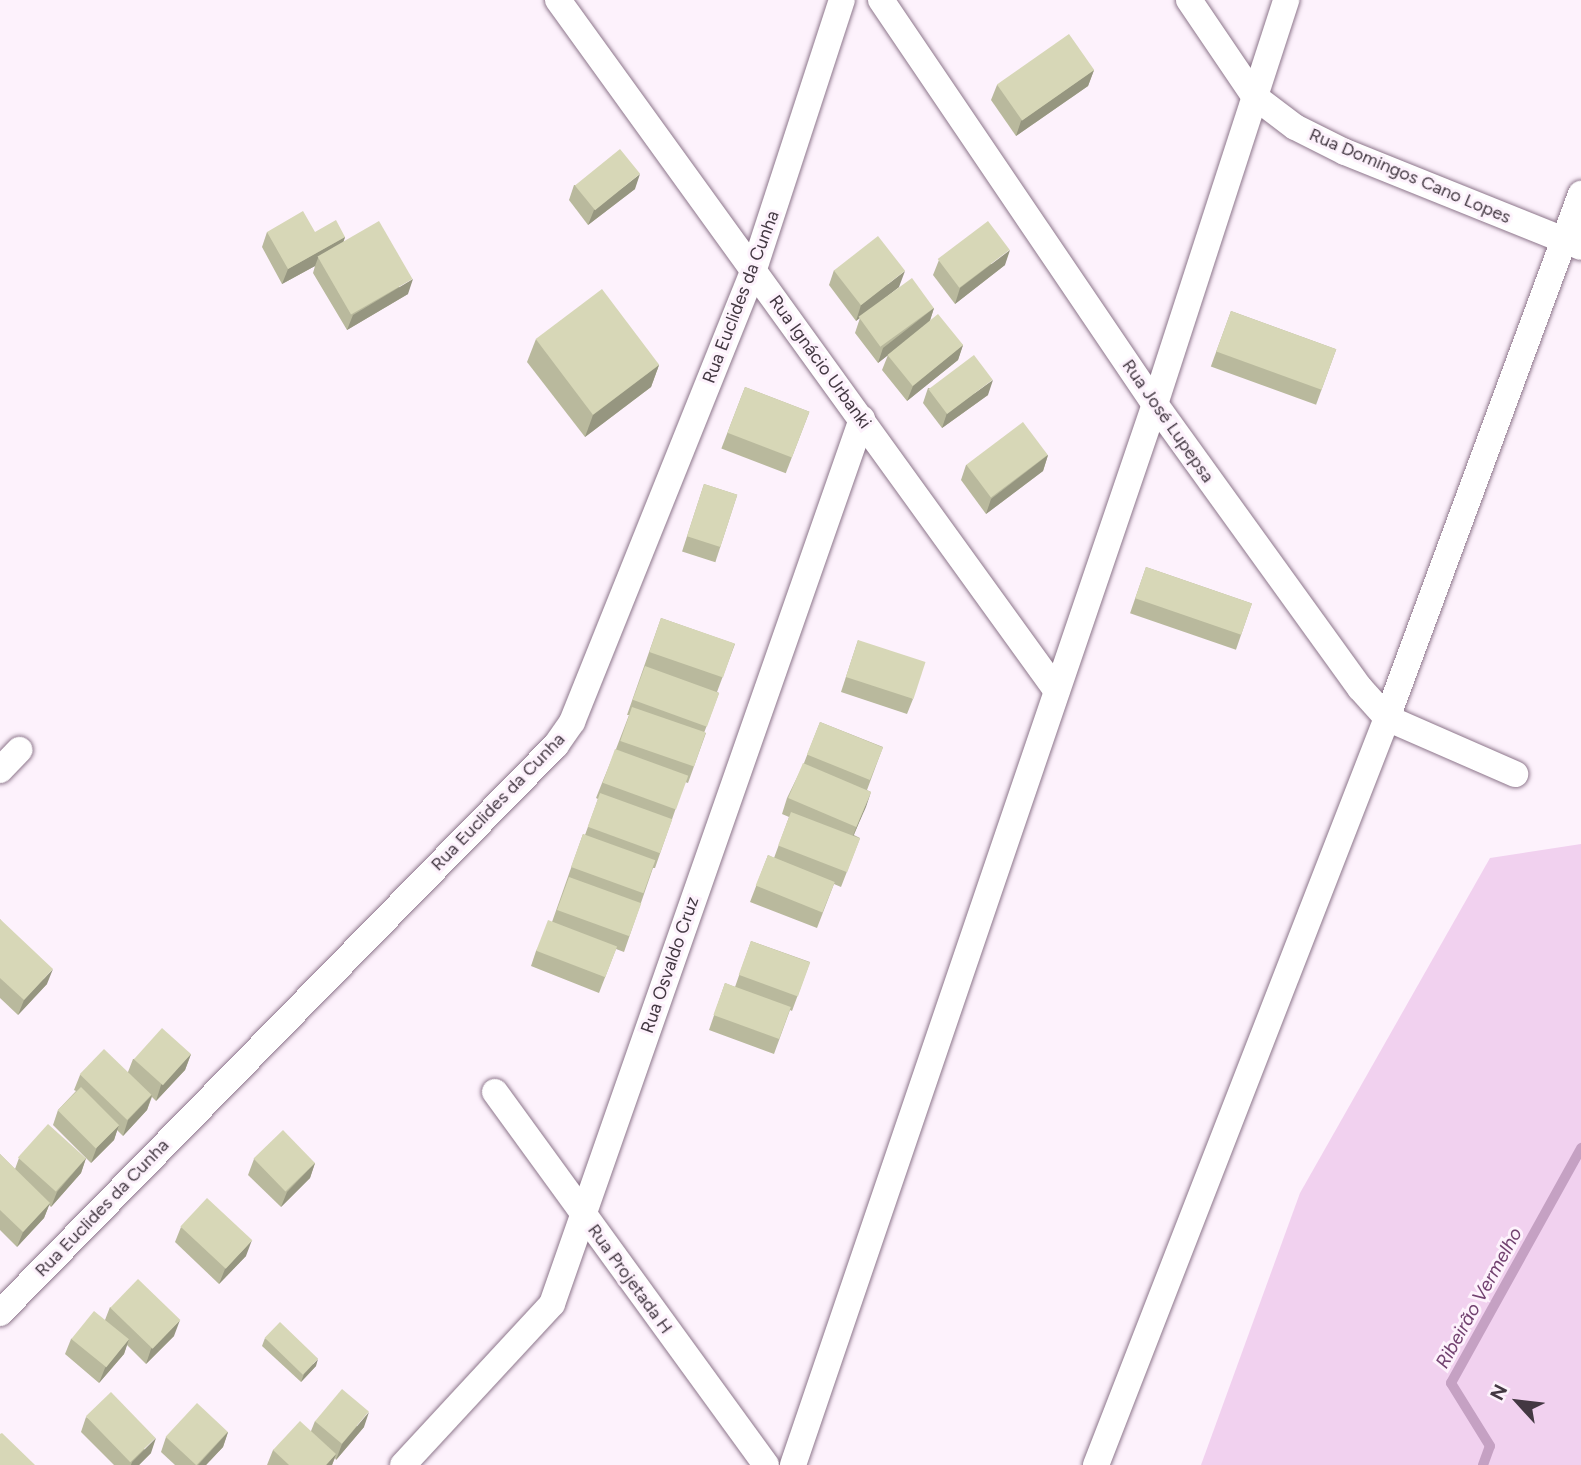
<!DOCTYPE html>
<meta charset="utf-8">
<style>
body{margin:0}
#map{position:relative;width:1581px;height:1465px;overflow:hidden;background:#fdf2fc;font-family:Figtree,sans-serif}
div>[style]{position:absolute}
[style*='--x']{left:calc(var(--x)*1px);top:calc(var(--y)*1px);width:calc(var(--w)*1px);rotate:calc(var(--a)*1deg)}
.green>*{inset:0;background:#f1d1ef}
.stream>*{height:10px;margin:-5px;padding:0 5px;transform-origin:5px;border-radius:5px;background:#c5a1c3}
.roads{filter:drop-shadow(0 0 2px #8d768b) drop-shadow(0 0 2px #8d768b)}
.street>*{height:26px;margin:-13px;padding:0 13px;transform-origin:13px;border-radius:13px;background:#fff}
.wall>*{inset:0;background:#b9b99d;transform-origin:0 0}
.shaded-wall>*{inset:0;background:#969680}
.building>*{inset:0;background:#d7d7b7;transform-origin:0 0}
span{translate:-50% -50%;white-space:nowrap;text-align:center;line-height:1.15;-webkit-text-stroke:6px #fdf2fc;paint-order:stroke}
.street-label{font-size:18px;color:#433842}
.water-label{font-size:19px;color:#71416f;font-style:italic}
.north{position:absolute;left:1483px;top:1367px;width:70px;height:70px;-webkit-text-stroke:5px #fdf2fc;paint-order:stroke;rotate:297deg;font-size:19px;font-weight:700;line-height:28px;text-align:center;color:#433842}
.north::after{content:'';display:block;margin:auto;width:24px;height:32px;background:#433842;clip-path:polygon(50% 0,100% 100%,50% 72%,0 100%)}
</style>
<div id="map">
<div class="green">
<i style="clip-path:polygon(1581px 844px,1581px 1465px,1201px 1465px,1300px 1193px,1490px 858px)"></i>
</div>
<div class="stream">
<i style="--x:1483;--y:1465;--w:20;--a:-70"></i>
<i style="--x:1490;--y:1446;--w:74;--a:-121.8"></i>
<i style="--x:1451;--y:1383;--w:269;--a:-61"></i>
</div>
<div class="roads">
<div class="street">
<i style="--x:558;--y:0;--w:852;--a:54.17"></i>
<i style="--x:881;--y:0;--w:488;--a:55.9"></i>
<i style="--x:1155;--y:404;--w:350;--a:54.2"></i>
<i style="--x:1360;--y:688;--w:40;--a:48"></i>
<i style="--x:1387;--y:718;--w:140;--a:23.6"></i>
<i style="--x:1189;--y:0;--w:116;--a:55.9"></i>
<i style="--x:1254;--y:96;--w:51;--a:37.1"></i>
<i style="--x:1295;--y:127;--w:56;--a:26.6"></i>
<i style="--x:1345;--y:152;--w:254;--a:21.9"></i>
<i style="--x:0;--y:770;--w:28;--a:-46"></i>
<i style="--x:495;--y:1092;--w:461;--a:54"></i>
<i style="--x:0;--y:1313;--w:795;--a:-45.61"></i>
<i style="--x:556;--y:745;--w:28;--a:-55"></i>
<i style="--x:572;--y:722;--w:485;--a:-68.1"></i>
<i style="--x:753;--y:272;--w:286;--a:-71.9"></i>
<i style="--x:403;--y:1465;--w:219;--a:-47.2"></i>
<i style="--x:552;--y:1304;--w:938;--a:-70.7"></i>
<i style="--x:793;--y:1465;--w:1121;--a:-71.16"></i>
<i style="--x:1155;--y:404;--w:425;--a:-72"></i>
<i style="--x:1096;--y:1465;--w:802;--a:-68.72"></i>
<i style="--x:1387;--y:718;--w:559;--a:-69.68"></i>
</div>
</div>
<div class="wall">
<i style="clip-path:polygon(1094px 70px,1088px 86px,1016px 136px,991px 100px,997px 85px)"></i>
<i style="clip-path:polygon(574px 185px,635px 189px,588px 225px,569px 200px)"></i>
<i style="clip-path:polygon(267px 232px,315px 232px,345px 237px,343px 243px,408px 294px,347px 330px,313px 273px,315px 266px,282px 284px,262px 247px)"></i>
<i style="clip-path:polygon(939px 260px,1005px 265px,955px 304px,933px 275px)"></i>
<i style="clip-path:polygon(834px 270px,899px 287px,856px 321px,829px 285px)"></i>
<i style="clip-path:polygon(934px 308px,930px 321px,963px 345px,958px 360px,907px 401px,882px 370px,888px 355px,878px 363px,855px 333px,860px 318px)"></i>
<i style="left:1231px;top:311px;width:112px;height:59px;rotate:20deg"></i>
<i style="clip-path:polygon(536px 339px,659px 365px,651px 387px,585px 437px,527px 362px)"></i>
<i style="left:745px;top:387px;width:69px;height:66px;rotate:21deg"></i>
<i style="clip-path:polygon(928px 388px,988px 395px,942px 428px,923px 403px)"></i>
<i style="clip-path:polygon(1048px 455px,1043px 471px,986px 514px,961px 480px,966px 465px)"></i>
<i style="left:704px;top:484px;width:35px;height:71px;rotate:18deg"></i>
<i style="left:1146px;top:567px;width:112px;height:49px;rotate:19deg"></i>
<i style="clip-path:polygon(661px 618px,735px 644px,717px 692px,719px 693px,704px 733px,706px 733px,688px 783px,685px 782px,655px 868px,653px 868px,624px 952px,616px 949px,599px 993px,531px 966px,536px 951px,552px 922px,583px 834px,585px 835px,598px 799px,596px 798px,602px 783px,616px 749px,629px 715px,627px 715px)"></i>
<i style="clip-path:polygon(858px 640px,913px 699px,907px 714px,841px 692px)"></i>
<i style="clip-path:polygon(820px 722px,883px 747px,867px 790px,871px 792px,854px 835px,860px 838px,841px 887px,834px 884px,817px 928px,750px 902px,768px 855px,774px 858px,789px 817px,782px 814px,787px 798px,804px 763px)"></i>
<i style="clip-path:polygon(0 919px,47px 984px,18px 1015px,0 998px)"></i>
<i style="clip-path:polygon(751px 941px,810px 962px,792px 1011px,790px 1010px,774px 1054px,709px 1030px,725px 983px,735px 987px)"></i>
<i style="clip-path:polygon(191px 1054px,185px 1070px,156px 1101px,152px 1097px,147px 1110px,123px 1136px,117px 1130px,114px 1140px,91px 1163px,53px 1125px,58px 1110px,76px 1091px,74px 1090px,80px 1075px,128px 1072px,133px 1059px)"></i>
<i style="clip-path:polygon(0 1154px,15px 1169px,19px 1158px,86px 1158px,81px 1173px,51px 1207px,49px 1205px,44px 1218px,17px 1247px,0 1230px)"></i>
<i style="clip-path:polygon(254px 1159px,315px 1163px,310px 1178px,281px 1207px,248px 1175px)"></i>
<i style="clip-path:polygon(181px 1227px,246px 1256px,219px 1284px,175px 1242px)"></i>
<i style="clip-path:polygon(110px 1307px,174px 1336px,146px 1364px,127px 1345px,124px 1354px,99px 1383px,65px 1354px,71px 1339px,105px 1320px)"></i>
<i style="clip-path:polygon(265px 1338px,316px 1366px,301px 1382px,262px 1346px)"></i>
<i style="clip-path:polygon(86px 1417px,151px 1453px,139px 1465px,114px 1465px,81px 1432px)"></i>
<i style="clip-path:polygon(315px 1421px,364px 1427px,336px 1460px,335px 1458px,332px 1465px,267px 1465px,273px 1450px,311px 1431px)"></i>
<i style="clip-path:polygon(228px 1432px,223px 1447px,206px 1465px,175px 1465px,161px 1452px,166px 1437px)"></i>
</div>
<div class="shaded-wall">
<i style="clip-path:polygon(1094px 70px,1088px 86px,1016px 136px,1021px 121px)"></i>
<i style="clip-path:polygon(640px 174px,635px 189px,588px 225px,594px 210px)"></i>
<i style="clip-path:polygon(345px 237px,340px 252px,318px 258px,315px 266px,282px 284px,288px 269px)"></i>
<i style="clip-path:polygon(1010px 250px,1005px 265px,955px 304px,960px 288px)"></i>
<i style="clip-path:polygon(905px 271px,899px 287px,856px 321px,861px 305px)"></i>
<i style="clip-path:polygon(413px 279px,408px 294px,347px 330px,353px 315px)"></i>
<i style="clip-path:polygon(934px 308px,929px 323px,878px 363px,883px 348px)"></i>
<i style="clip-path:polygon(963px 345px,958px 360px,907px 401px,913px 386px)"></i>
<i style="clip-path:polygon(659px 365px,651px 387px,585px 437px,593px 415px)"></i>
<i style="clip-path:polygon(993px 380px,988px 395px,942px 428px,947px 413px)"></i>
<i style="clip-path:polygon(1048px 455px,1043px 471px,986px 514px,991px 499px)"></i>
<i style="clip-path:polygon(871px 792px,866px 807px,850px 843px,856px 828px)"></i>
<i style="clip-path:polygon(53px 969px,47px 984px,18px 1015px,24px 1000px)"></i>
<i style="clip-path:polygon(191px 1054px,185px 1070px,156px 1101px,161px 1085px)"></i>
<i style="clip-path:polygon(152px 1095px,147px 1110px,123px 1136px,128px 1120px)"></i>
<i style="clip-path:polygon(119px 1125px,114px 1140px,91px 1163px,97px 1147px)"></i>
<i style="clip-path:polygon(86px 1158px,81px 1173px,51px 1207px,57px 1192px)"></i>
<i style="clip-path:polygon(315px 1163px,310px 1178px,281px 1207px,287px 1192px)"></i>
<i style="clip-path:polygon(50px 1203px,44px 1218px,17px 1247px,23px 1232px)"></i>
<i style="clip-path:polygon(252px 1240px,246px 1256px,219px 1284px,225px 1269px)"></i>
<i style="clip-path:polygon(180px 1320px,174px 1336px,146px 1364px,151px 1349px)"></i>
<i style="clip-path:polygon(129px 1339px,124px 1354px,99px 1383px,105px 1368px)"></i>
<i style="clip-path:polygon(318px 1359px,316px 1366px,301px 1382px,304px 1374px)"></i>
<i style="clip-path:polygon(369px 1412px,364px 1427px,336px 1460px,342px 1444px)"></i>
<i style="clip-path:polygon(228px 1432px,223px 1447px,206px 1465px,198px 1465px)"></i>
<i style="clip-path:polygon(156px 1438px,151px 1453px,139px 1465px,131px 1465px,132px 1462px)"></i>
<i style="clip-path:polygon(336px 1454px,332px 1465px,326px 1465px)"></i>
</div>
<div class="building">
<i style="left:1069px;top:34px;width:44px;height:88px;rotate:55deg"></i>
<i style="left:620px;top:149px;width:32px;height:58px;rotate:51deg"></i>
<i style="clip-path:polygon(303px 211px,315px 232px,336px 220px,345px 237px,288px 269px,267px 232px)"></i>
<i style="left:379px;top:221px;width:67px;height:71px;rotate:60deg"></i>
<i style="left:988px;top:221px;width:36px;height:63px;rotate:53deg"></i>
<i style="left:878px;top:236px;width:44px;height:56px;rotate:52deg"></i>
<i style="left:912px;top:278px;width:37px;height:66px;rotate:54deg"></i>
<i style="left:602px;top:289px;width:95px;height:83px;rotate:53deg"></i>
<i style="left:1231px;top:311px;width:112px;height:43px;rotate:20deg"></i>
<i style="left:938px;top:314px;width:40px;height:65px;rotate:51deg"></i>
<i style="left:974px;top:355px;width:31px;height:57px;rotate:53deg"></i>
<i style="left:745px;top:387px;width:69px;height:49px;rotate:21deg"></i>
<i style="left:1023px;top:422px;width:41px;height:71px;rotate:53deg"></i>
<i style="left:704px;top:484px;width:35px;height:55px;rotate:18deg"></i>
<i style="left:1146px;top:567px;width:112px;height:33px;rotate:19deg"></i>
<i style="left:661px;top:618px;width:78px;height:36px;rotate:19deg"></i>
<i style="left:858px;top:640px;width:71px;height:39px;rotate:18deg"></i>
<i style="left:645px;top:666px;width:79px;height:36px;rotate:20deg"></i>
<i style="left:632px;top:707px;width:78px;height:36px;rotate:19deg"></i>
<i style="left:820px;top:722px;width:68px;height:35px;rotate:22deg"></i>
<i style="left:615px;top:749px;width:78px;height:36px;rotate:20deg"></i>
<i style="left:803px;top:763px;width:74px;height:38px;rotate:23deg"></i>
<i style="left:600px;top:793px;width:77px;height:36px;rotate:20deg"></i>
<i style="left:791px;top:812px;width:74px;height:36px;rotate:21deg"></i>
<i style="left:583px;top:834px;width:77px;height:35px;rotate:20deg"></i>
<i style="left:768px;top:855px;width:72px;height:33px;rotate:22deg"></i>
<i style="left:569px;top:877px;width:77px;height:35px;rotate:20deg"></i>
<i style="clip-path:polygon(0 919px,53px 969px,24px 1000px,0 978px)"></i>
<i style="left:548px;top:920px;width:74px;height:33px;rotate:21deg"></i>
<i style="left:751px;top:941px;width:63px;height:36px;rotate:20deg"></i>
<i style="left:725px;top:983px;width:70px;height:34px;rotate:20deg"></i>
<i style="left:162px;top:1028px;width:39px;height:42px;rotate:42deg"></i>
<i style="left:104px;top:1049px;width:66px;height:35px;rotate:44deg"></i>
<i style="left:81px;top:1087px;width:54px;height:33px;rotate:45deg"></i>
<i style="left:48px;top:1124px;width:51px;height:45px;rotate:42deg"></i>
<i style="left:283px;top:1130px;width:46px;height:41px;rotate:46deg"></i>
<i style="clip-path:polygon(0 1154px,50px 1203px,23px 1232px,0 1210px)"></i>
<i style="left:207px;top:1198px;width:62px;height:39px;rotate:43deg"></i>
<i style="left:138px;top:1279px;width:59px;height:40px;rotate:44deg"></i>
<i style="left:94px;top:1311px;width:45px;height:36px;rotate:39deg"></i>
<i style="left:280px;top:1322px;width:53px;height:22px;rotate:44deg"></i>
<i style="left:342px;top:1389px;width:35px;height:42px;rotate:40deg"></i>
<i style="left:111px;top:1392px;width:64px;height:35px;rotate:46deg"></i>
<i style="left:197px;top:1403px;width:42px;height:46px;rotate:43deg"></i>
<i style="clip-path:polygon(300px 1421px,336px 1454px,326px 1465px,289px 1465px,273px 1450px)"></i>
<i style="clip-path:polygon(2px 1433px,35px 1465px,0 1465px,0 1434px)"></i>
</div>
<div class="street-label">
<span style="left:1410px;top:176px;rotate:23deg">Rua Domingos Cano Lopes</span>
<span style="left:741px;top:297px;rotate:-69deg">Rua Euclides da Cunha</span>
<span style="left:820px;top:362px;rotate:54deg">Rua Ignácio Urbanki</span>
<span style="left:1168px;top:421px;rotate:55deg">Rua José Lupepsa</span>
<span style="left:498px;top:802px;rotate:-46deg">Rua Euclides da Cunha</span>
<span style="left:670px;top:965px;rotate:-71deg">Rua Osvaldo Cruz</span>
<span style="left:102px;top:1208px;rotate:-46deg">Rua Euclides da Cunha</span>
<span style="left:630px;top:1279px;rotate:54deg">Rua Projetada H</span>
</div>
<div class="water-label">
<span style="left:1479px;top:1298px;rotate:-61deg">Ribeirão Vermelho</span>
</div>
<div class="north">N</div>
</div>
